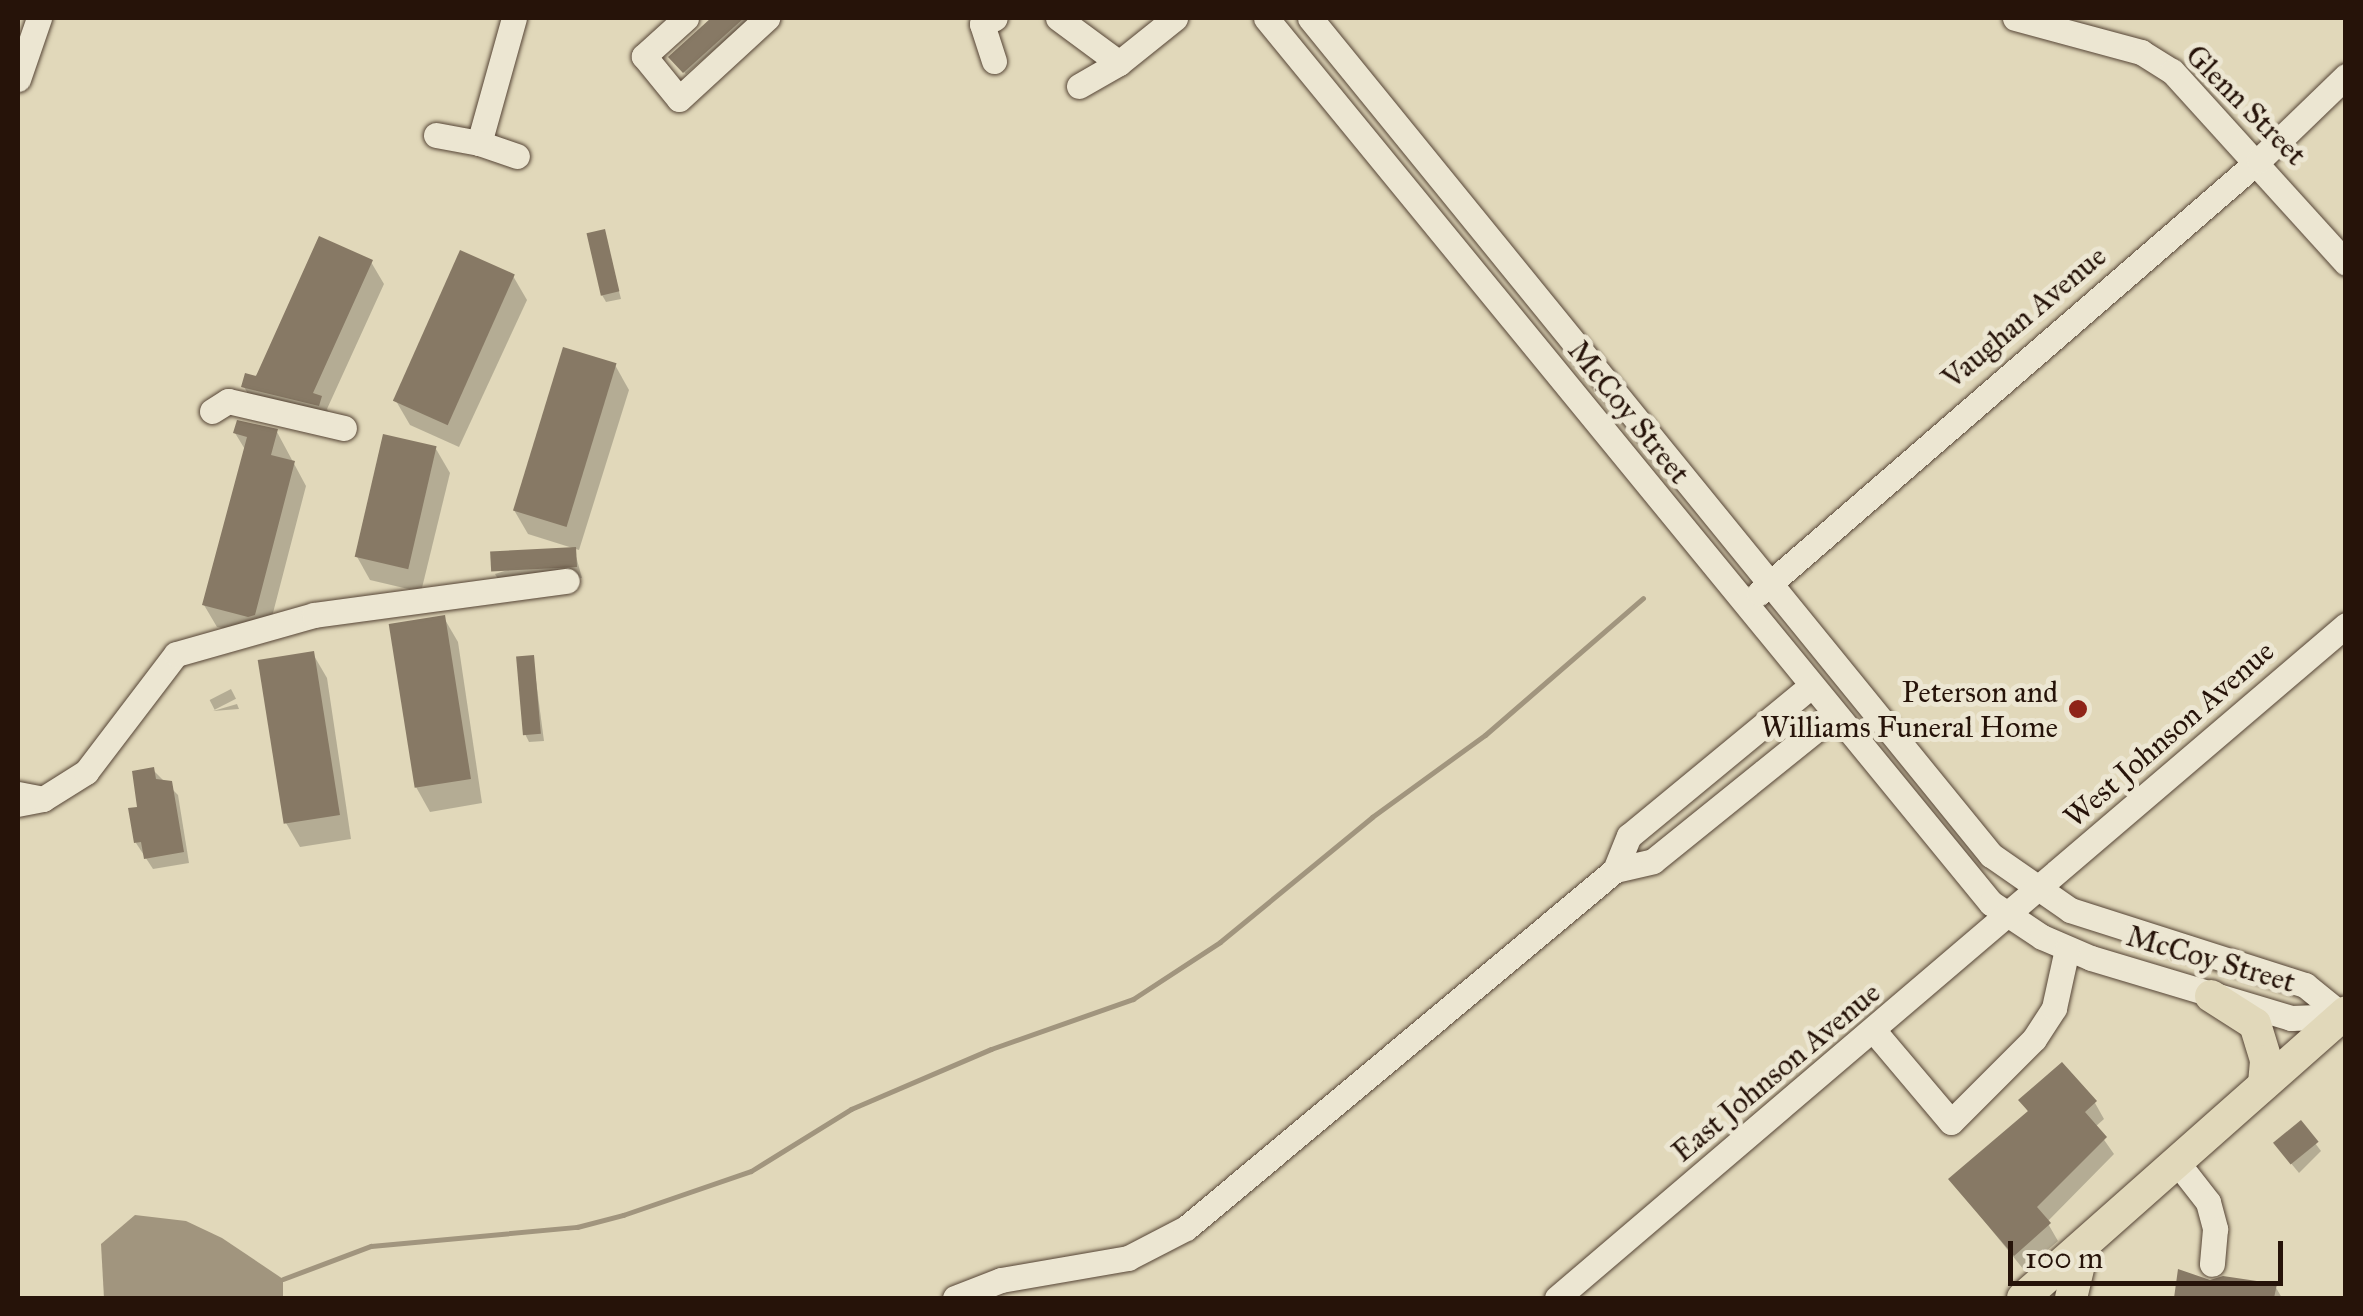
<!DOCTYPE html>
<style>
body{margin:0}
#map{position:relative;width:2363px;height:1316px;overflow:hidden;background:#e1d8ba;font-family:"IM FELL Great Primer",serif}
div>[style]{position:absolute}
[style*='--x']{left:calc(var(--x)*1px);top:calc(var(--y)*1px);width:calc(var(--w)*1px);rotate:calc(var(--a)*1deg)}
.water>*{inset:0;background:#a1957e}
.shadow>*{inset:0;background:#0003;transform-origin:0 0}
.stream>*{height:5px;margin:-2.5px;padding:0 2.5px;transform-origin:2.5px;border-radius:2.5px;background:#a1957e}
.building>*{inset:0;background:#877965;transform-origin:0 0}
.roads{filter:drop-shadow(0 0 2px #554435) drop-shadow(0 0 2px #554435)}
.minor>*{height:25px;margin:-12.5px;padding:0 12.5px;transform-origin:12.5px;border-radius:12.5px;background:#ece6d2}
.major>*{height:32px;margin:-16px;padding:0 16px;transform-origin:16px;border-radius:16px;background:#e1d8ba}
.dots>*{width:28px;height:28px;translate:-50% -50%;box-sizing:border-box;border:5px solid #ece6d2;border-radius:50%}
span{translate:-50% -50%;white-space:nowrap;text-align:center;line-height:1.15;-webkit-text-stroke:10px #ece6d2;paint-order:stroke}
.street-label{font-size:30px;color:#261309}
.poi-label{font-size:30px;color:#261309}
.right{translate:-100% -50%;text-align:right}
.frame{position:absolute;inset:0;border:20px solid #261309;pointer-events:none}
.scale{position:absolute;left:2008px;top:1241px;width:275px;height:45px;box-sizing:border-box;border:5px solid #261309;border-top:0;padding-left:12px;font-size:30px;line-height:35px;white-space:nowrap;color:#261309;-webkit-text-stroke:8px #ece6d2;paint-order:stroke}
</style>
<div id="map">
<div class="water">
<i style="clip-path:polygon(135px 1215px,186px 1221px,222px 1238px,283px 1279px,283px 1298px,104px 1298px,101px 1244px)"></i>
</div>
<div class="shadow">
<i style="clip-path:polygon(715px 18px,751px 18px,686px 74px,671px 58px)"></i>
<i style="clip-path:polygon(604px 232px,621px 299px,606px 302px,602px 295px)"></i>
<i style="clip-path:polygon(371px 262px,384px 284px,327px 409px,333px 420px,257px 409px,244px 387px)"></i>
<i style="clip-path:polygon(513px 276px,527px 300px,459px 447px,410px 425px,396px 401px)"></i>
<i style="clip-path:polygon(615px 365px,629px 390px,579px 550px,528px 534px,514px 510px)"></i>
<i style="clip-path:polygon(277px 432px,306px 486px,267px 636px,217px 627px,204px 605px,246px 451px,235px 433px)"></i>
<i style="clip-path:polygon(436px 449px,450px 473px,421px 592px,370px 580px,356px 555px)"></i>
<i style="clip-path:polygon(574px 549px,582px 578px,502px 586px,495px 574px)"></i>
<i style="clip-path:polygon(444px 618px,458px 642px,482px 803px,430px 812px,416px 787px)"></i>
<i style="clip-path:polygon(313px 654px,327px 678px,351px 839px,300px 847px,286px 823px)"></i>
<i style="clip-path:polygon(533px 658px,544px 741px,529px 742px,525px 734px)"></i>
<i style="left:231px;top:689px;width:11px;height:24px;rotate:63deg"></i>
<i style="clip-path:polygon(237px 704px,239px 709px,213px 711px)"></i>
<i style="clip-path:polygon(153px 770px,178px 795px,189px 863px,153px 869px,136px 843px)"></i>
<i style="clip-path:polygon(2062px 1065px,2095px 1103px,2104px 1119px,2095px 1127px,2114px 1154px,2047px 1222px,2058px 1241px,2024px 1270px,1951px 1180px,2029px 1113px,2021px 1101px)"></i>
<i style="clip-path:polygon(2300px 1123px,2321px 1151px,2299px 1173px,2280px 1150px)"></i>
<i style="clip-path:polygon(2180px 1272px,2210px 1283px,2275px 1286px,2282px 1298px,2176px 1298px)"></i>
</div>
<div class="stream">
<i style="--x:283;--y:1279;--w:94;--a:-20.6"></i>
<i style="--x:371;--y:1246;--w:207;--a:-5.3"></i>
<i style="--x:577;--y:1227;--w:48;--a:-14.6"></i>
<i style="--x:623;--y:1215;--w:135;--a:-19"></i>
<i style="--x:751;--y:1171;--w:118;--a:-31.8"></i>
<i style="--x:851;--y:1109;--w:152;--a:-23.2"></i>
<i style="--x:991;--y:1049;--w:151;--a:-19.4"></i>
<i style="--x:1133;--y:999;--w:104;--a:-33.2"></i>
<i style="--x:1220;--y:942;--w:197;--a:-39.4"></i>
<i style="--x:1372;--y:817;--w:140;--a:-36"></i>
<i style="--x:1485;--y:735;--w:209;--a:-40.9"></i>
</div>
<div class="building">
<i style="clip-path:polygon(711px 18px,744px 18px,683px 73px,668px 57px)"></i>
<i style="left:605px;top:229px;width:64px;height:19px;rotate:77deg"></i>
<i style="clip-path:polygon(319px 236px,373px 260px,313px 393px,322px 396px,319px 406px,241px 387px,245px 373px,256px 376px)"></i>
<i style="left:460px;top:250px;width:60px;height:165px;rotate:24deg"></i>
<i style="left:563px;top:347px;width:56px;height:171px;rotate:17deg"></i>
<i style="clip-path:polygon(237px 420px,278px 429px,271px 455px,295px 461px,255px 615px,248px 617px,202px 605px,247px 437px,233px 433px)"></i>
<i style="left:383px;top:434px;width:55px;height:126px;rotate:13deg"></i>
<i style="left:576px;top:547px;width:20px;height:86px;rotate:87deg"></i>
<i style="left:445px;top:615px;width:166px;height:57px;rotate:81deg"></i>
<i style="left:314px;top:651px;width:166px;height:57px;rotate:81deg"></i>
<i style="left:534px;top:655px;width:79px;height:18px;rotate:85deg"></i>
<i style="clip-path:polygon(154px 767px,156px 779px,172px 781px,184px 852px,144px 859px,141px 842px,134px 843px,128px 808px,137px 807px,132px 771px)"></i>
<i style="clip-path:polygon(2062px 1062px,2097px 1101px,2085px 1112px,2107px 1137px,2037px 1207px,2051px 1223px,2014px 1256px,1948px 1179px,2028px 1111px,2018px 1100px)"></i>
<i style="left:2301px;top:1120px;width:28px;height:36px;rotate:51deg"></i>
<i style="clip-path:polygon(2178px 1269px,2210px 1280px,2223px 1276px,2277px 1284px,2274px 1298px,2174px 1298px)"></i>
</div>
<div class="roads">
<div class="minor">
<i style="--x:514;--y:18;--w:130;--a:105.6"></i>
<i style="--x:479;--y:143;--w:40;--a:18.9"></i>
<i style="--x:686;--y:18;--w:57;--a:137.9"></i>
<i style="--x:644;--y:56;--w:55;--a:50.9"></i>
<i style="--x:679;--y:99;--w:120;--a:-42.6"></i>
<i style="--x:1058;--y:18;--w:76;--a:36.4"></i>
<i style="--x:1119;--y:63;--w:72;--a:-38.8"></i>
<i style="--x:1266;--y:18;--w:1144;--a:50.68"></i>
<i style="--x:1991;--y:903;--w:61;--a:33.7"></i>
<i style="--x:2042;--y:937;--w:53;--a:23.2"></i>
<i style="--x:2091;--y:958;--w:209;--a:16.7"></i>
<i style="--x:2291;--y:1018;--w:55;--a:-2.1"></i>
<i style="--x:1310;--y:18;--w:1079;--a:50.87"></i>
<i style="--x:1991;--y:855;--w:96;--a:34.8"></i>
<i style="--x:2070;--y:910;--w:247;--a:17.7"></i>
<i style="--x:2305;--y:985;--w:48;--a:39"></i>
<i style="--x:2015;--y:18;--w:131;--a:15.1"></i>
<i style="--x:2141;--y:52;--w:36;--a:32"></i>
<i style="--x:2172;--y:71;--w:259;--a:47.8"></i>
<i style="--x:994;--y:61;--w:39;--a:-108"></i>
<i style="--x:982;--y:24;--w:14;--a:-25"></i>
<i style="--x:18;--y:79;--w:65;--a:-71"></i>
<i style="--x:1079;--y:86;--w:46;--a:-29.9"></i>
<i style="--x:436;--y:135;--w:44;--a:10.5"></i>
<i style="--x:212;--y:411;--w:19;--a:-32"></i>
<i style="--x:228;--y:401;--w:119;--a:13.1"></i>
<i style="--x:1759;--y:593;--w:661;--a:-40.89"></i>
<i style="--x:2259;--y:160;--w:121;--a:-44"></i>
<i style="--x:18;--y:794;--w:25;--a:11"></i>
<i style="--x:43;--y:799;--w:25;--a:169"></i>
<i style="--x:43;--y:799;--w:51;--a:-32.1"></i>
<i style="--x:86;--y:772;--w:148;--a:-52.7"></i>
<i style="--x:176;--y:654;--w:143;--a:-15.8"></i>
<i style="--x:314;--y:615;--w:255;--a:-7.7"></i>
<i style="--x:1615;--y:870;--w:39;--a:-13"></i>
<i style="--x:1653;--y:861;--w:231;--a:-38.9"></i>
<i style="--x:1874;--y:1031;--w:119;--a:49.8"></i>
<i style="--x:1951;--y:1122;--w:117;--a:-45"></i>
<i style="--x:2034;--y:1039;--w:37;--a:-57"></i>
<i style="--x:2054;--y:1008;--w:60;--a:-77.6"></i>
<i style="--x:2176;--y:1161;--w:52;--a:52"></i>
<i style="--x:2208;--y:1202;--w:28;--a:75"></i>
<i style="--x:2215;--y:1229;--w:35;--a:95"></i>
<i style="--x:955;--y:1298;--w:49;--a:-21.4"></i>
<i style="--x:1001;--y:1280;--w:129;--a:-9.8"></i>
<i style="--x:1128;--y:1258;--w:65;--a:-27.3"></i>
<i style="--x:1186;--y:1228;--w:559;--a:-39.84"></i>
<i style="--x:1615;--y:870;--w:37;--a:-68"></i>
<i style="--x:1629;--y:836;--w:234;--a:-39.5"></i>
<i style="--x:1557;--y:1298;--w:1037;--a:-40.46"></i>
</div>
<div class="major">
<i style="--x:2211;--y:996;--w:52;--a:32.5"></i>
<i style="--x:2255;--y:1024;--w:39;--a:73"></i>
<i style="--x:2266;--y:1061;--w:23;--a:95"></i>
<i style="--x:2023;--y:1298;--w:431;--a:-41.5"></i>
<i style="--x:2071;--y:1298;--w:51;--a:-76.5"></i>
</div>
</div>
<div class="dots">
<i style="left:2078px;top:709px;background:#8f2418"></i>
</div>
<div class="street-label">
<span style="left:2246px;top:105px;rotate:45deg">Glenn Street</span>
<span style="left:2024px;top:317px;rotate:-40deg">Vaughan Avenue</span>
<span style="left:1629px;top:412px;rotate:51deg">McCoy Street</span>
<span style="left:2169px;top:734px;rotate:-41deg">West Johnson Avenue</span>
<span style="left:2211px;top:959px;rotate:16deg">McCoy Street</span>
<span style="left:1776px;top:1072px;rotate:-40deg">East Johnson Avenue</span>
</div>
<div class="poi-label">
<span class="right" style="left:2058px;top:709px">Peterson and<br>Williams Funeral Home</span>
</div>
<div class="frame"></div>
<div class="scale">100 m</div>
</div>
